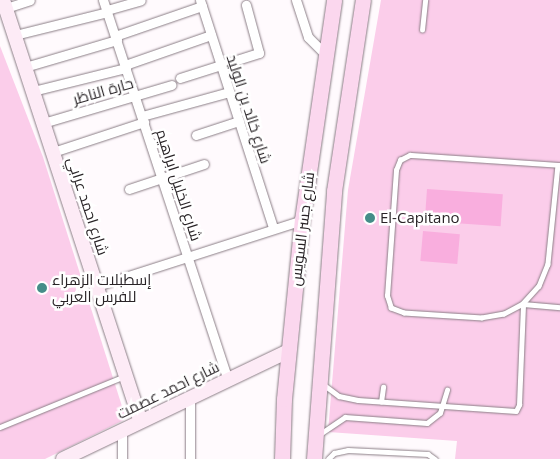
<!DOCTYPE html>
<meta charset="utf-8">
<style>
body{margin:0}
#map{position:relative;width:560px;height:459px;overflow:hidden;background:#fffafd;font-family:"Open Sans",Cairo,sans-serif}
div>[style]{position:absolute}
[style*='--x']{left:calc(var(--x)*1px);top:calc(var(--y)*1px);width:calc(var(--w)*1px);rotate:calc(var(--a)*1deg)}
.green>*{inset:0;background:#fbcdea}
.water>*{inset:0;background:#f9aede;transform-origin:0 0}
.roads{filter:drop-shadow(0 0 1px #8b7e86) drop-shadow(0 0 1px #8b7e86)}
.lane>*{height:4.5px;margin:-2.25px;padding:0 2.25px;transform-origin:2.25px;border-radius:2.25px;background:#fff}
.street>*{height:9px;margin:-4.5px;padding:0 4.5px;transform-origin:4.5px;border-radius:4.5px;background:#fff}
.secondary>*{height:14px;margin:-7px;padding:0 7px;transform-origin:7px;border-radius:7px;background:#fdebf6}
.primary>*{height:15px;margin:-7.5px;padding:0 7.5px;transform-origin:7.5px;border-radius:7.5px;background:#fbd7ee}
.dots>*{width:14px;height:14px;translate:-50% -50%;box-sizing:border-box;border:2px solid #fff;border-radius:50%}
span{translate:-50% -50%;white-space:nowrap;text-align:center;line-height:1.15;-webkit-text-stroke:5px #fff;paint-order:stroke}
.street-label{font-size:15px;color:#292427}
.poi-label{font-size:15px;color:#292427}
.left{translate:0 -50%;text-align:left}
</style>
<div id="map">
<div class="green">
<i style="clip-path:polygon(381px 0,560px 0,560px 459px,455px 459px,457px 441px,328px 432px,348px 190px)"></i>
<i style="clip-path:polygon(0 46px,43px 157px,126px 419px,45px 459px,0 459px)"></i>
</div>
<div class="water">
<i style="left:427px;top:189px;width:76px;height:32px;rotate:4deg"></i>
<i style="left:423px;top:231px;width:37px;height:30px;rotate:5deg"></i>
</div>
<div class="roads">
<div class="lane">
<i style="--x:422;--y:30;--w:30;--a:-84"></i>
<i style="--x:558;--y:165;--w:100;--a:95.8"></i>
<i style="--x:548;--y:264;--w:24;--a:112"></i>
<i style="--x:539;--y:286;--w:24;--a:132"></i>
<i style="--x:523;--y:304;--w:21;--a:152"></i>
<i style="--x:504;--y:314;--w:22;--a:170"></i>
<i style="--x:482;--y:318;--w:78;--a:-176.3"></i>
<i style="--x:404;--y:313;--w:14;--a:-159"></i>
<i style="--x:391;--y:308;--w:13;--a:-108"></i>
<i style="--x:387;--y:296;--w:126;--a:-85.9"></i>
<i style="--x:396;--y:170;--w:11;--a:-68"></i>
<i style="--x:400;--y:160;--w:11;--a:-27"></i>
<i style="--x:410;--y:155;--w:150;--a:3.8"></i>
<i style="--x:323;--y:384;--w:20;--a:37"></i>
<i style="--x:339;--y:396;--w:19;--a:12"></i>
<i style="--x:358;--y:400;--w:158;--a:4"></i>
<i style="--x:516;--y:411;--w:7;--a:-63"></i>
<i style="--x:519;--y:405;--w:101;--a:-87.7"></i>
<i style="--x:523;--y:304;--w:37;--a:5"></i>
<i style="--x:381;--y:402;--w:15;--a:-82"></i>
<i style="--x:0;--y:427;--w:135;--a:-22.2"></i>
<i style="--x:320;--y:434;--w:30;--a:-34"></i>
<i style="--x:345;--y:417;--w:82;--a:4.2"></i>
<i style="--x:427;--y:423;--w:16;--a:-38"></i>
<i style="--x:440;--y:413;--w:24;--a:-73"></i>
<i style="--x:328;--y:459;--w:8;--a:-45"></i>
<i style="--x:334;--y:453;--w:14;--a:-12"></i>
<i style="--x:348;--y:450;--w:80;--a:2.9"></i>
<i style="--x:428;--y:454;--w:9;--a:36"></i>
</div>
<div class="street">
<i style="--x:103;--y:0;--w:400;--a:71.8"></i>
<i style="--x:200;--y:0;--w:238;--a:72.2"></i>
<i style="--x:296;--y:0;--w:39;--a:72"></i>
<i style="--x:308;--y:37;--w:23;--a:45"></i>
<i style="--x:6;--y:8;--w:25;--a:-18"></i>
<i style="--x:107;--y:10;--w:35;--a:-16"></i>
<i style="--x:15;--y:35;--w:95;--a:-14"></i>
<i style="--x:115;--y:36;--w:92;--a:-19"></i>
<i style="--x:125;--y:65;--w:91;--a:-19.2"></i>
<i style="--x:25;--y:67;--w:96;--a:-16.4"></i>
<i style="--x:180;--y:78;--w:83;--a:-17.6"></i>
<i style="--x:259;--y:53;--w:50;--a:-105.2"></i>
<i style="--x:33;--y:91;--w:96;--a:-13.9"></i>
<i style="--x:142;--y:116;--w:90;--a:-15.4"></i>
<i style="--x:43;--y:123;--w:134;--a:-16.5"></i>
<i style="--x:196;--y:135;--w:45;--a:-18"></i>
<i style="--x:53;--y:152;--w:96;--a:-18.2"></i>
<i style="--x:129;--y:189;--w:79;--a:-18.4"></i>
<i style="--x:97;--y:286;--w:215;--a:-17.8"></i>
<i style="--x:122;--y:459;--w:29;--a:-90"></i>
<i style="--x:190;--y:459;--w:61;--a:-90"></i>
</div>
<div class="secondary">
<i style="--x:3;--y:0;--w:443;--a:71.9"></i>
<i style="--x:63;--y:459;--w:250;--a:-25.6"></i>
</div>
<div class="primary">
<i style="--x:282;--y:459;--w:60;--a:-88.1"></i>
<i style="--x:284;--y:399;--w:180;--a:-84.3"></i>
<i style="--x:302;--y:220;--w:222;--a:-81.7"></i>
<i style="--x:314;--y:459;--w:269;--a:-85.7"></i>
<i style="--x:334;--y:191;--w:193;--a:-81.4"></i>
</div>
</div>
<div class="dots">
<i style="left:370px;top:218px;background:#458d89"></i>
<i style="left:42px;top:288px;background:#458d89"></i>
</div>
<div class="street-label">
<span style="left:103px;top:91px;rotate:-16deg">حارة الناظر</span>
<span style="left:249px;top:109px;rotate:72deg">شارع خالد بن الوليد</span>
<span style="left:179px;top:185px;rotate:72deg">شارع الخليل ابراهيم</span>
<span style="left:88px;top:206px;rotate:72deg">شارع احمد عرابي</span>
<span style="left:302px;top:229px;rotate:-83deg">شارع جسر السويس</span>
<span style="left:168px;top:390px;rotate:-26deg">شارع احمد عصمت</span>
</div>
<div class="poi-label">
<span class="left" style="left:380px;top:218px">El-Capitano</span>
<span class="left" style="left:52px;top:288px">إسطبلات الزهراء<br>للفرس العربي</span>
</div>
</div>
